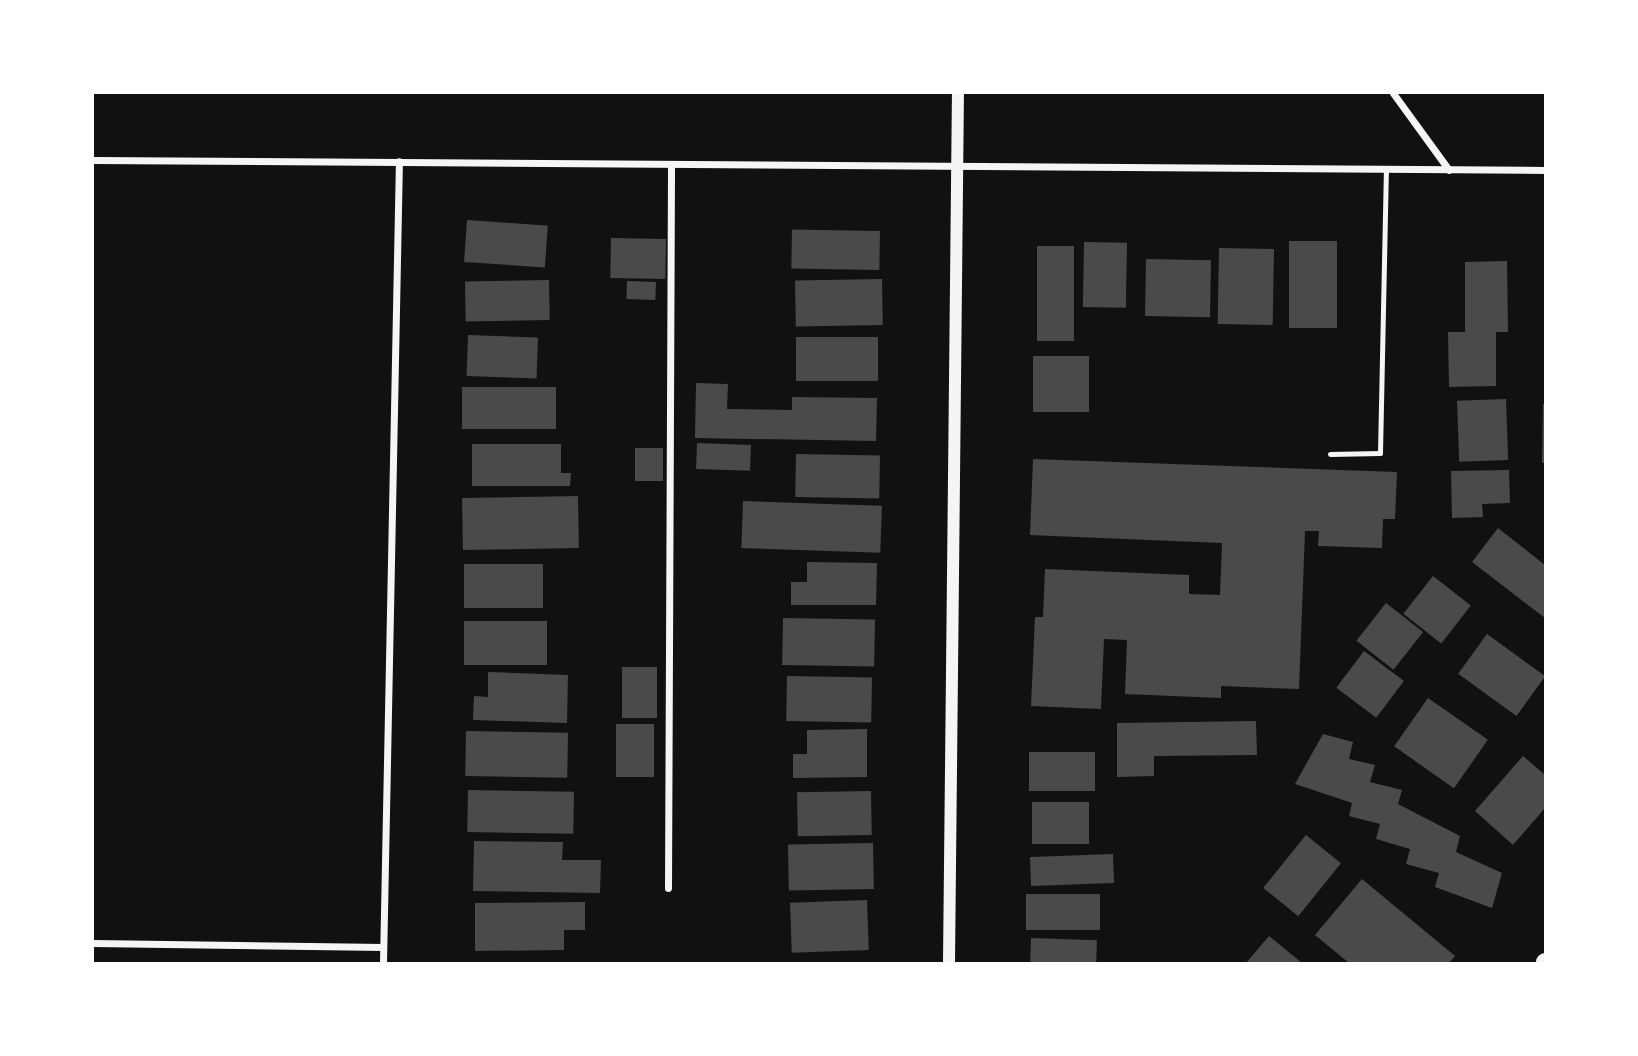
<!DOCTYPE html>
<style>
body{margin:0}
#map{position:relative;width:1638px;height:1056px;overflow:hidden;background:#111;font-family:Georgia,serif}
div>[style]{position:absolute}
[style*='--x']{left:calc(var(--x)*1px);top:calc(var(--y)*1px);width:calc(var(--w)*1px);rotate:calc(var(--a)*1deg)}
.building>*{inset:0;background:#4a4a4a;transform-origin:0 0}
.service>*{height:5px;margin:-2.5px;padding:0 2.5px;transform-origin:2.5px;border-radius:2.5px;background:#f5f5f5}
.minor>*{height:7px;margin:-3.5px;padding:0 3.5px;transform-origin:3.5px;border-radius:3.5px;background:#f5f5f5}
.tertiary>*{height:12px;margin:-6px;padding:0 6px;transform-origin:6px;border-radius:6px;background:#f5f5f5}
.primary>*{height:18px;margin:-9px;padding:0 9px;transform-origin:9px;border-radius:9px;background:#f5f5f5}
span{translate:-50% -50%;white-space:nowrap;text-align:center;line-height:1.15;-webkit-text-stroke:6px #fff;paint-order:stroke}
.frame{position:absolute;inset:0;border:94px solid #fff;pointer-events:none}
</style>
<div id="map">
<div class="building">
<i style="left:467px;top:220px;width:81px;height:42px;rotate:4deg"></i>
<i style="left:880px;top:231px;width:39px;height:88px;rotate:91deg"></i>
<i style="left:611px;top:238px;width:55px;height:40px;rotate:1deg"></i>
<i style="left:1289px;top:241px;width:48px;height:87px"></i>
<i style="left:1084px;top:242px;width:43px;height:65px;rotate:1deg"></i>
<i style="left:1037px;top:246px;width:37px;height:95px"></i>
<i style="left:1219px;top:248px;width:55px;height:76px;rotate:1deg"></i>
<i style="left:1146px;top:259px;width:65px;height:57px;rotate:1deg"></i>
<i style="clip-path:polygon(1507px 261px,1508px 332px,1496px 332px,1496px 386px,1449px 387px,1448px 332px,1465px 332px,1465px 262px)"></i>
<i style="left:882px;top:279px;width:46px;height:87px;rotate:89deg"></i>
<i style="left:549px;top:280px;width:40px;height:84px;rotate:89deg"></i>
<i style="left:627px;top:281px;width:29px;height:18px;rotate:2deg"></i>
<i style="left:468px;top:335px;width:70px;height:41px;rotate:2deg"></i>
<i style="left:878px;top:337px;width:44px;height:82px;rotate:90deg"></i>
<i style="left:1089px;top:356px;width:56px;height:56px;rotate:90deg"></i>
<i style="clip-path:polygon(696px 383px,728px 384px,727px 409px,792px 410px,792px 397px,877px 398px,876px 441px,695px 438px)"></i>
<i style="left:462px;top:387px;width:94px;height:42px"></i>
<i style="left:1506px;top:399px;width:61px;height:49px;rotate:88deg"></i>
<i style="clip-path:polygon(1543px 404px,1545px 404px,1545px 463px,1542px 463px)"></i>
<i style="left:697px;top:443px;width:54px;height:26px;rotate:2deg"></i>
<i style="clip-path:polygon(472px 444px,561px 444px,561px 473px,571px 473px,570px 486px,472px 486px)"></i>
<i style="left:635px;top:448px;width:28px;height:33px"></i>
<i style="left:796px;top:454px;width:84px;height:43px;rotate:1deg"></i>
<i style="clip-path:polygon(1033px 459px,1397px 472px,1395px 519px,1383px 519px,1382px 548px,1318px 546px,1319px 531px,1305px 531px,1299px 689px,1221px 686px,1221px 698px,1125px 694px,1127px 640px,1104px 639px,1101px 709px,1031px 706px,1035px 617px,1043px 617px,1045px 569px,1189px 575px,1189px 594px,1220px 595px,1222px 543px,1030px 535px)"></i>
<i style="clip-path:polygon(1509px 470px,1510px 503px,1482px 504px,1483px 517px,1452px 518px,1451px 471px)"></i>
<i style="left:578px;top:496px;width:52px;height:116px;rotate:89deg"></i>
<i style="left:743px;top:501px;width:139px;height:47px;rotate:2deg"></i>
<i style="clip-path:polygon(1498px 528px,1545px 565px,1545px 618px,1472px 562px)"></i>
<i style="clip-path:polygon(807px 562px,877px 563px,876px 605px,791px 605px,791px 582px,807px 582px)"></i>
<i style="left:464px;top:564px;width:79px;height:44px"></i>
<i style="left:1433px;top:576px;width:48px;height:48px;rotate:38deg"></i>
<i style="left:1386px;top:603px;width:47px;height:48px;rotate:38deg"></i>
<i style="left:783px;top:618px;width:92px;height:47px;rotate:1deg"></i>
<i style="left:464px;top:621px;width:83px;height:44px"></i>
<i style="left:1487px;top:634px;width:72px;height:49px;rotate:36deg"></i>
<i style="left:1364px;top:651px;width:50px;height:46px;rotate:37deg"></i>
<i style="left:622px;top:667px;width:35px;height:51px"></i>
<i style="clip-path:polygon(488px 672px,568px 675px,567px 723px,473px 720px,474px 696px,488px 697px)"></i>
<i style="left:787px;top:676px;width:85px;height:45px;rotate:1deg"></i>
<i style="left:1428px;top:698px;width:73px;height:59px;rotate:35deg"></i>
<i style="clip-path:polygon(1256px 721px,1257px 755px,1154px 756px,1154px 776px,1117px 777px,1117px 723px)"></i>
<i style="left:616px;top:724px;width:38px;height:53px"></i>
<i style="clip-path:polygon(867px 729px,867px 777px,793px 778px,793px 754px,807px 754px,807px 730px)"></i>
<i style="left:466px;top:731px;width:102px;height:45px;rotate:1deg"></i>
<i style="clip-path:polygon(1323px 734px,1353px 742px,1349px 759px,1375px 765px,1370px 782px,1402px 790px,1398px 804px,1460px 836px,1456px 852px,1502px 873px,1492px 908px,1435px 887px,1439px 873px,1406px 864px,1410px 849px,1376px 839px,1380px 824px,1349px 816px,1352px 803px,1295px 784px)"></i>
<i style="left:1095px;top:752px;width:39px;height:66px;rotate:90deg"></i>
<i style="clip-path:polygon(1523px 756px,1545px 775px,1545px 808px,1513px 845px,1475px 811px)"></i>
<i style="left:468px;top:790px;width:106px;height:42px;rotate:1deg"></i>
<i style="left:871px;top:791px;width:44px;height:74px;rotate:89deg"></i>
<i style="left:1032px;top:802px;width:57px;height:42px"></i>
<i style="left:1306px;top:835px;width:45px;height:68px;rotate:39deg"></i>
<i style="clip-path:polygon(474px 841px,563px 842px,562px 860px,601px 860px,600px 893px,473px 891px)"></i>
<i style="left:873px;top:843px;width:46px;height:85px;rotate:89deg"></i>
<i style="left:1113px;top:854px;width:29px;height:83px;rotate:88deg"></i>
<i style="clip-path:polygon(1362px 879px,1455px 956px,1449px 963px,1349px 963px,1315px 935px)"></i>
<i style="left:1026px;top:894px;width:74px;height:36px"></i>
<i style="left:867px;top:900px;width:50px;height:77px;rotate:88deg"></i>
<i style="clip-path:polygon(585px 902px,585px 930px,564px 930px,564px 950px,475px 951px,475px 903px)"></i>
<i style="clip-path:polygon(1269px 936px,1302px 963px,1246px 963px)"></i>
<i style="left:1031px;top:938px;width:66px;height:25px;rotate:2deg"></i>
</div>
<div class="service">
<i style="--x:1330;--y:454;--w:50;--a:-1.1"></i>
<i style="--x:1380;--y:453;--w:284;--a:-88.8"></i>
</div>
<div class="minor">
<i style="--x:1393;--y:93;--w:95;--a:54"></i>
<i style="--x:93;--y:160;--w:1452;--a:0.39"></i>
<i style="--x:668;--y:888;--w:724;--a:-89.76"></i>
<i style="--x:93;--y:943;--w:290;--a:0.8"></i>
<i style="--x:383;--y:963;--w:802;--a:-88.86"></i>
</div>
<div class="tertiary">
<i style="--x:949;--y:963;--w:870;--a:-89.41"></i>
</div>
<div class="primary">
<i style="--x:1545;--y:963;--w:1;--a:-90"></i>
</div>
<div class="frame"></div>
</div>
